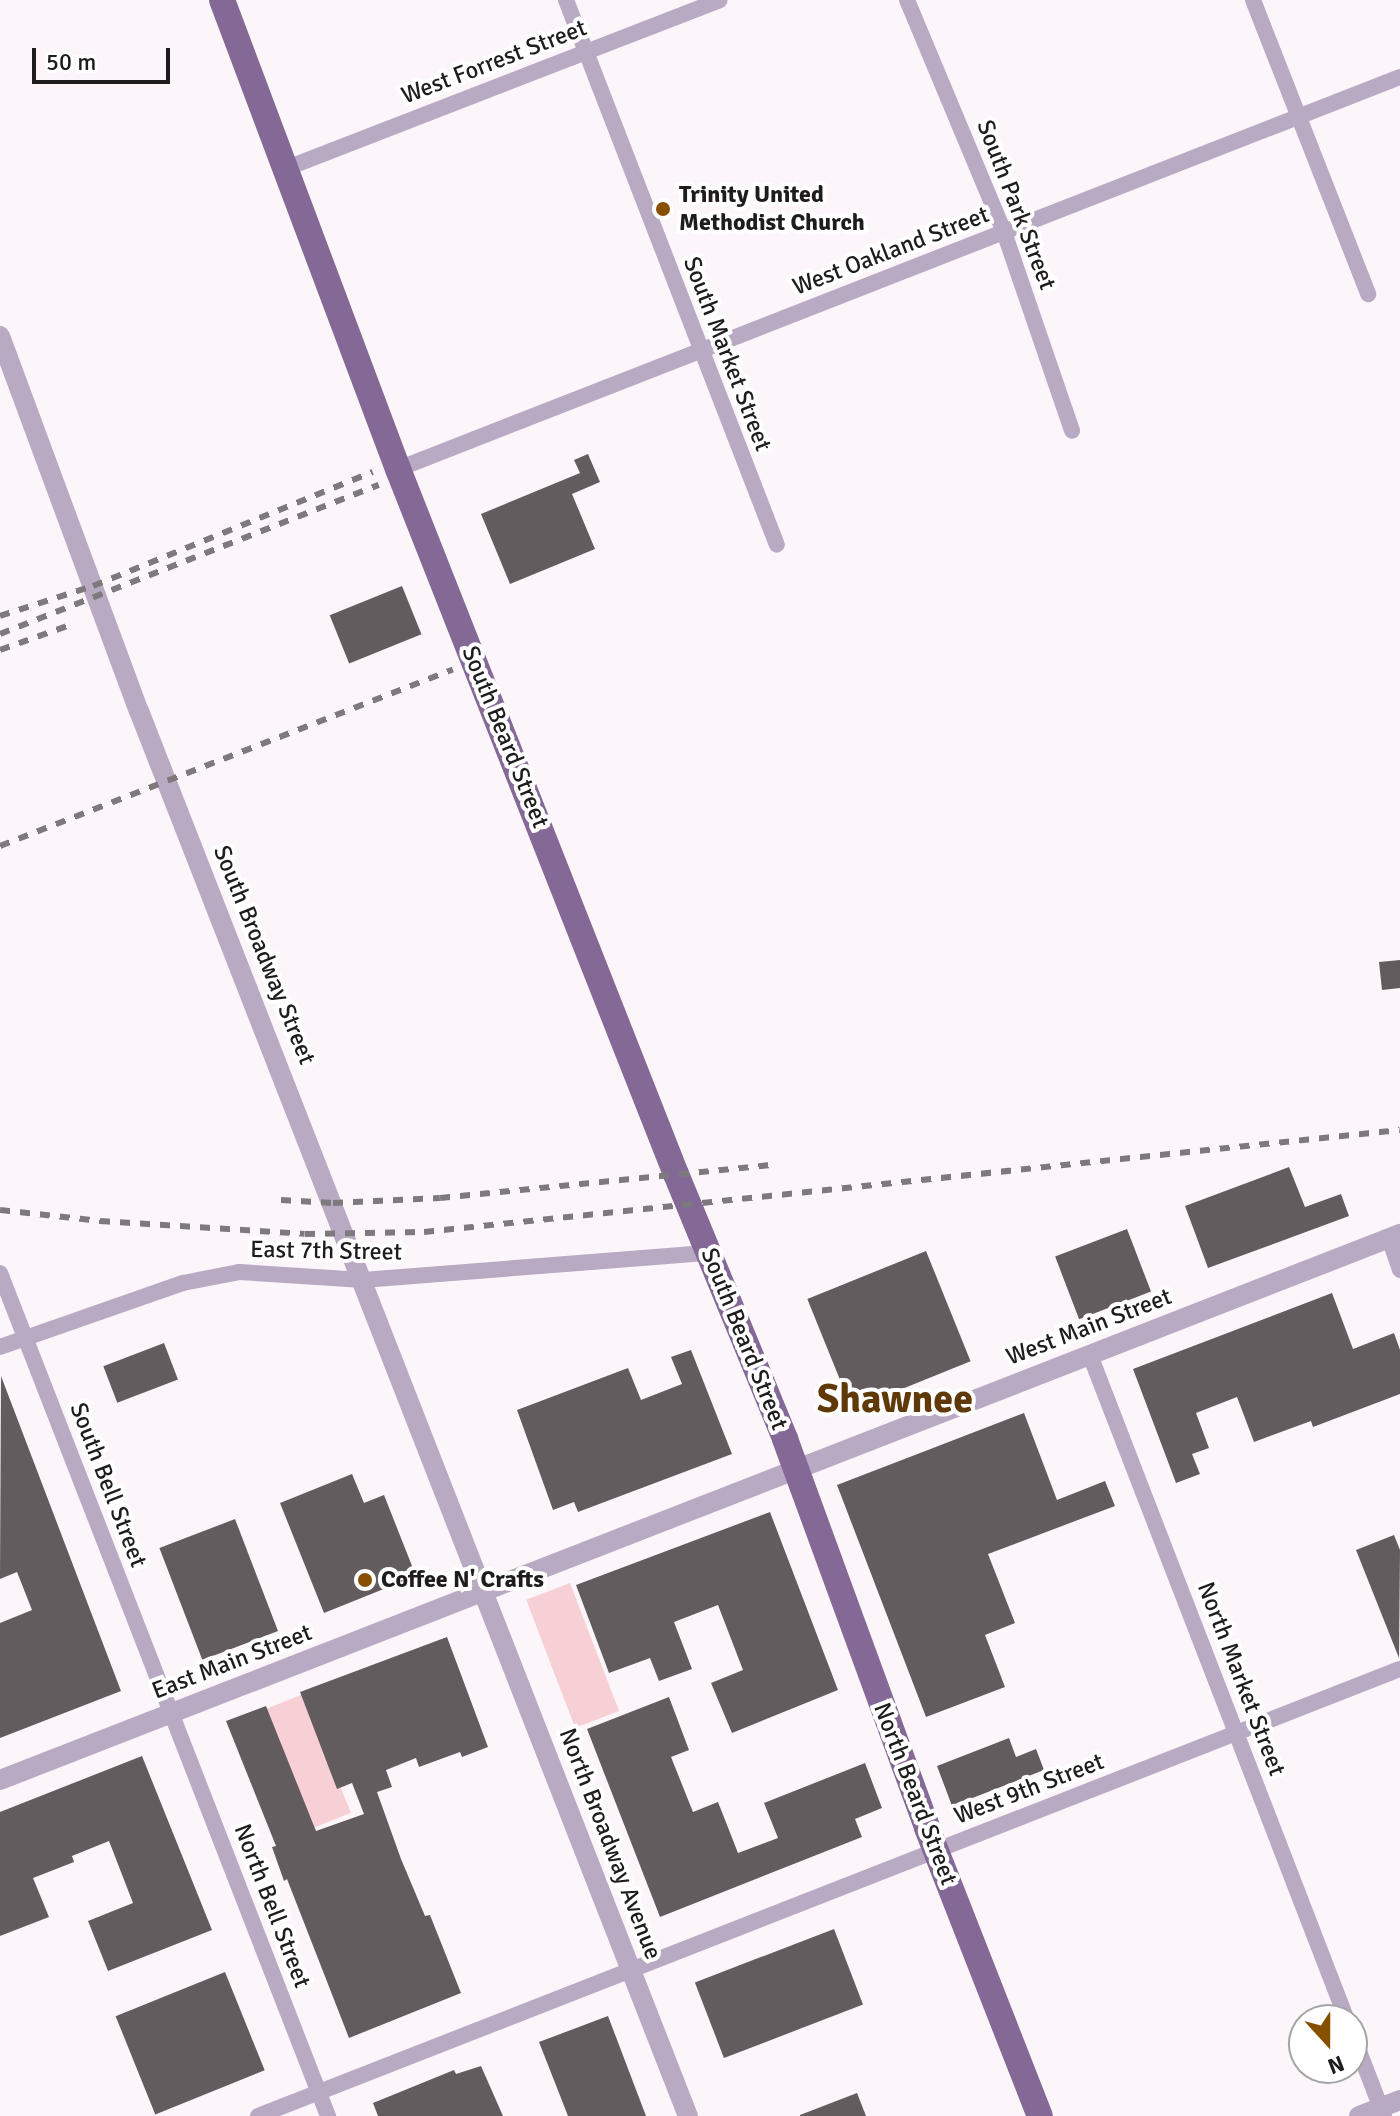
<!DOCTYPE html>
<style>
body{margin:0}
#map{position:relative;width:1400px;height:2116px;overflow:hidden;background:#fcf6fb;font-family:Signika,sans-serif}
div>[style]{position:absolute}
[style*='--x']{left:calc(var(--x)*1px);top:calc(var(--y)*1px);width:calc(var(--w)*1px);rotate:calc(var(--a)*1deg)}
.green>*{inset:0;background:#f7d0d5;transform-origin:0 0}
.building>*{inset:0;background:#635c5f;transform-origin:0 0}
.minor>*{height:16px;margin:-8px;padding:0 8px;transform-origin:8px;border-radius:8px;background:#b9aac4}
.tertiary>*{height:20px;margin:-10px;padding:0 10px;transform-origin:10px;border-radius:10px;background:#b9aac4}
.primary>*{height:26px;margin:-13px;padding:0 13px;transform-origin:13px;border-radius:13px;background:#846896}
.rail>*{height:6px;margin-top:-3px;transform-origin:0;background:repeating-linear-gradient(90deg,#7e797d 0 10px,transparent 0 20px)}
.dots>*{width:22px;height:22px;translate:-50% -50%;box-sizing:border-box;border:4px solid #fff;border-radius:50%}
span{translate:-50% -50%;white-space:nowrap;text-align:center;line-height:1.15;-webkit-text-stroke:8px #fff;paint-order:stroke}
.street-label{font-size:24px;color:#1f1c1e}
.poi-label{font-size:24px;color:#1f1c1e;font-weight:700}
.left{translate:0 -50%;text-align:left}
.town-label{font-size:40px;color:#5f3908;font-weight:700}
.north{position:absolute;left:1288px;top:2004px;width:80px;height:80px;box-sizing:border-box;background:#fff;border:2px solid #a5a4a5;border-radius:50%;rotate:159deg;font-size:22px;font-weight:700;line-height:32px;text-align:center;color:#1f1c1e}
.north::after{content:'';display:block;margin:auto;width:28px;height:36px;background:#875000;clip-path:polygon(50% 0,100% 100%,50% 72%,0 100%)}
.scale{position:absolute;left:32px;top:48px;width:138px;height:36px;box-sizing:border-box;border:4px solid #1f1c1e;border-top:0;padding-left:10px;font-size:24px;line-height:28px;white-space:nowrap;color:#1f1c1e;-webkit-text-stroke:6px #fff;paint-order:stroke}
</style>
<div id="map">
<div class="green">
<i style="left:570px;top:1583px;width:137px;height:47px;rotate:69deg"></i>
<i style="left:303px;top:1694px;width:128px;height:48px;rotate:68deg"></i>
</div>
<div class="building">
<i style="clip-path:polygon(588px 454px,600px 482px,572px 494px,595px 549px,510px 584px,481px 514px,580px 473px,574px 460px)"></i>
<i style="left:402px;top:586px;width:52px;height:78px;rotate:68deg"></i>
<i style="clip-path:polygon(1400px 960px,1400px 988px,1382px 990px,1379px 962px)"></i>
<i style="clip-path:polygon(1289px 1167px,1305px 1207px,1341px 1194px,1349px 1216px,1208px 1268px,1185px 1206px)"></i>
<i style="left:1127px;top:1229px;width:67px;height:77px;rotate:69deg"></i>
<i style="left:926px;top:1251px;width:119px;height:128px;rotate:68deg"></i>
<i style="clip-path:polygon(1332px 1293px,1353px 1349px,1394px 1333px,1400px 1350px,1400px 1394px,1313px 1427px,1311px 1421px,1254px 1442px,1237px 1397px,1196px 1413px,1209px 1448px,1192px 1454px,1200px 1474px,1176px 1483px,1133px 1369px)"></i>
<i style="left:164px;top:1343px;width:39px;height:65px;rotate:69deg"></i>
<i style="clip-path:polygon(691px 1350px,732px 1454px,578px 1512px,574px 1502px,553px 1510px,517px 1410px,628px 1368px,641px 1400px,682px 1384px,671px 1357px)"></i>
<i style="clip-path:polygon(1px 1376px,121px 1691px,0 1738px,0 1623px,32px 1610px,17px 1572px,0 1579px)"></i>
<i style="clip-path:polygon(1024px 1413px,1057px 1500px,1105px 1481px,1115px 1506px,988px 1554px,1015px 1623px,985px 1635px,1005px 1687px,926px 1717px,837px 1485px)"></i>
<i style="clip-path:polygon(352px 1474px,364px 1503px,384px 1495px,416px 1576px,324px 1613px,280px 1503px)"></i>
<i style="clip-path:polygon(770px 1512px,838px 1690px,732px 1733px,711px 1683px,743px 1670px,718px 1605px,674px 1622px,692px 1669px,659px 1681px,650px 1658px,609px 1673px,576px 1585px)"></i>
<i style="left:235px;top:1519px;width:120px;height:81px;rotate:69deg"></i>
<i style="clip-path:polygon(1394px 1535px,1400px 1550px,1399px 1658px,1356px 1550px)"></i>
<i style="clip-path:polygon(447px 1637px,488px 1747px,462px 1757px,460px 1752px,419px 1767px,416px 1758px,386px 1770px,392px 1787px,377px 1792px,401px 1859px,425px 1916px,430px 1915px,461px 1993px,349px 2038px,287px 1879px,284px 1881px,272px 1847px,276px 1846px,226px 1721px,266px 1706px,316px 1831px,364px 1814px,352px 1783px,337px 1789px,300px 1692px)"></i>
<i style="clip-path:polygon(669px 1697px,689px 1750px,671px 1757px,693px 1812px,718px 1802px,738px 1853px,778px 1838px,764px 1803px,865px 1763px,882px 1808px,855px 1819px,862px 1837px,660px 1917px,587px 1729px)"></i>
<i style="clip-path:polygon(1009px 1738px,1016px 1757px,1036px 1749px,1044px 1770px,952px 1806px,937px 1766px)"></i>
<i style="clip-path:polygon(142px 1756px,212px 1930px,108px 1971px,88px 1921px,133px 1903px,109px 1841px,72px 1856px,74px 1862px,33px 1878px,49px 1917px,0 1936px,0 1812px)"></i>
<i style="left:834px;top:1929px;width:81px;height:149px;rotate:69deg"></i>
<i style="left:225px;top:1972px;width:106px;height:118px;rotate:68deg"></i>
<i style="clip-path:polygon(608px 2016px,646px 2116px,568px 2116px,539px 2042px)"></i>
<i style="clip-path:polygon(481px 2066px,503px 2116px,378px 2116px,373px 2103px,454px 2070px,456px 2074px)"></i>
<i style="clip-path:polygon(857px 2093px,866px 2116px,800px 2116px,800px 2115px)"></i>
</div>
<div class="minor">
<i style="--x:566;--y:0;--w:584;--a:68.84"></i>
<i style="--x:907;--y:0;--w:251;--a:67.3"></i>
<i style="--x:1004;--y:232;--w:210;--a:71.1"></i>
<i style="--x:1253;--y:0;--w:316;--a:68.6"></i>
<i style="--x:287;--y:168;--w:464;--a:-21.2"></i>
<i style="--x:398;--y:469;--w:1076;--a:-21.37"></i>
<i style="--x:1389;--y:1238;--w:34;--a:71"></i>
<i style="--x:0;--y:1273;--w:905;--a:68.74"></i>
<i style="--x:0;--y:1347;--w:194;--a:-19.3"></i>
<i style="--x:183;--y:1283;--w:57;--a:-11.1"></i>
<i style="--x:239;--y:1272;--w:124;--a:3.7"></i>
<i style="--x:363;--y:1280;--w:347;--a:-4.5"></i>
<i style="--x:1090;--y:1355;--w:713;--a:68.87"></i>
<i style="--x:1352;--y:2033;--w:89;--a:68.9"></i>
<i style="--x:258;--y:2116;--w:1226;--a:-21.38"></i>
</div>
<div class="tertiary">
<i style="--x:0;--y:336;--w:400;--a:69.7"></i>
<i style="--x:139;--y:711;--w:1508;--a:68.66"></i>
<i style="--x:0;--y:1780;--w:1503;--a:-21.31"></i>
<i style="--x:1359;--y:2116;--w:44;--a:-21.3"></i>
</div>
<div class="primary">
<i style="--x:222;--y:0;--w:501;--a:69.43"></i>
<i style="--x:398;--y:469;--w:758;--a:68.48"></i>
<i style="--x:676;--y:1174;--w:287;--a:67.6"></i>
<i style="--x:785;--y:1439;--w:414;--a:69.9"></i>
<i style="--x:927;--y:1828;--w:309;--a:68.6"></i>
</div>
<div class="rail">
<i style="--x:0;--y:616;--w:98;--a:-17.9"></i>
<i style="--x:93;--y:586;--w:302;--a:-22.2"></i>
<i style="--x:0;--y:634;--w:407;--a:-21.5"></i>
<i style="--x:0;--y:650;--w:77;--a:-19.6"></i>
<i style="--x:0;--y:846;--w:486;--a:-21.3"></i>
<i style="--x:281;--y:1200;--w:52;--a:3.3"></i>
<i style="--x:333;--y:1203;--w:107;--a:-2.7"></i>
<i style="--x:440;--y:1198;--w:334;--a:-5.7"></i>
<i style="--x:0;--y:1210;--w:101;--a:6.3"></i>
<i style="--x:100;--y:1221;--w:205;--a:3.6"></i>
<i style="--x:305;--y:1234;--w:119;--a:-1"></i>
<i style="--x:424;--y:1232;--w:981;--a:-5.97"></i>
</div>
<div class="dots">
<i style="left:663px;top:209px;background:#875000"></i>
<i style="left:365px;top:1580px;background:#875000"></i>
</div>
<div class="street-label">
<span style="left:494px;top:62px;rotate:-21deg">West Forrest Street</span>
<span style="left:1016px;top:205px;rotate:69deg">South Park Street</span>
<span style="left:891px;top:251px;rotate:-21deg">West Oakland Street</span>
<span style="left:727px;top:354px;rotate:69deg">South Market Street</span>
<span style="left:505px;top:737px;rotate:68deg">South Beard Street</span>
<span style="left:264px;top:955px;rotate:68deg">South Broadway Street</span>
<span style="left:326px;top:1251px;rotate:1deg">East 7th Street</span>
<span style="left:1089px;top:1327px;rotate:-21deg">West Main Street</span>
<span style="left:744px;top:1339px;rotate:68deg">South Beard Street</span>
<span style="left:108px;top:1485px;rotate:69deg">South Bell Street</span>
<span style="left:232px;top:1662px;rotate:-21deg">East Main Street</span>
<span style="left:1241px;top:1679px;rotate:69deg">North Market Street</span>
<span style="left:1029px;top:1789px;rotate:-21deg">West 9th Street</span>
<span style="left:915px;top:1794px;rotate:69deg">North Beard Street</span>
<span style="left:610px;top:1844px;rotate:69deg">North Broadway Avenue</span>
<span style="left:272px;top:1906px;rotate:69deg">North Bell Street</span>
</div>
<div class="poi-label">
<span class="left" style="left:679px;top:209px">Trinity United<br>Methodist Church</span>
<span class="left" style="left:381px;top:1580px">Coffee N' Crafts</span>
</div>
<div class="town-label">
<span style="left:895px;top:1399px">Shawnee</span>
</div>
<div class="north">N</div>
<div class="scale">50 m</div>
</div>
